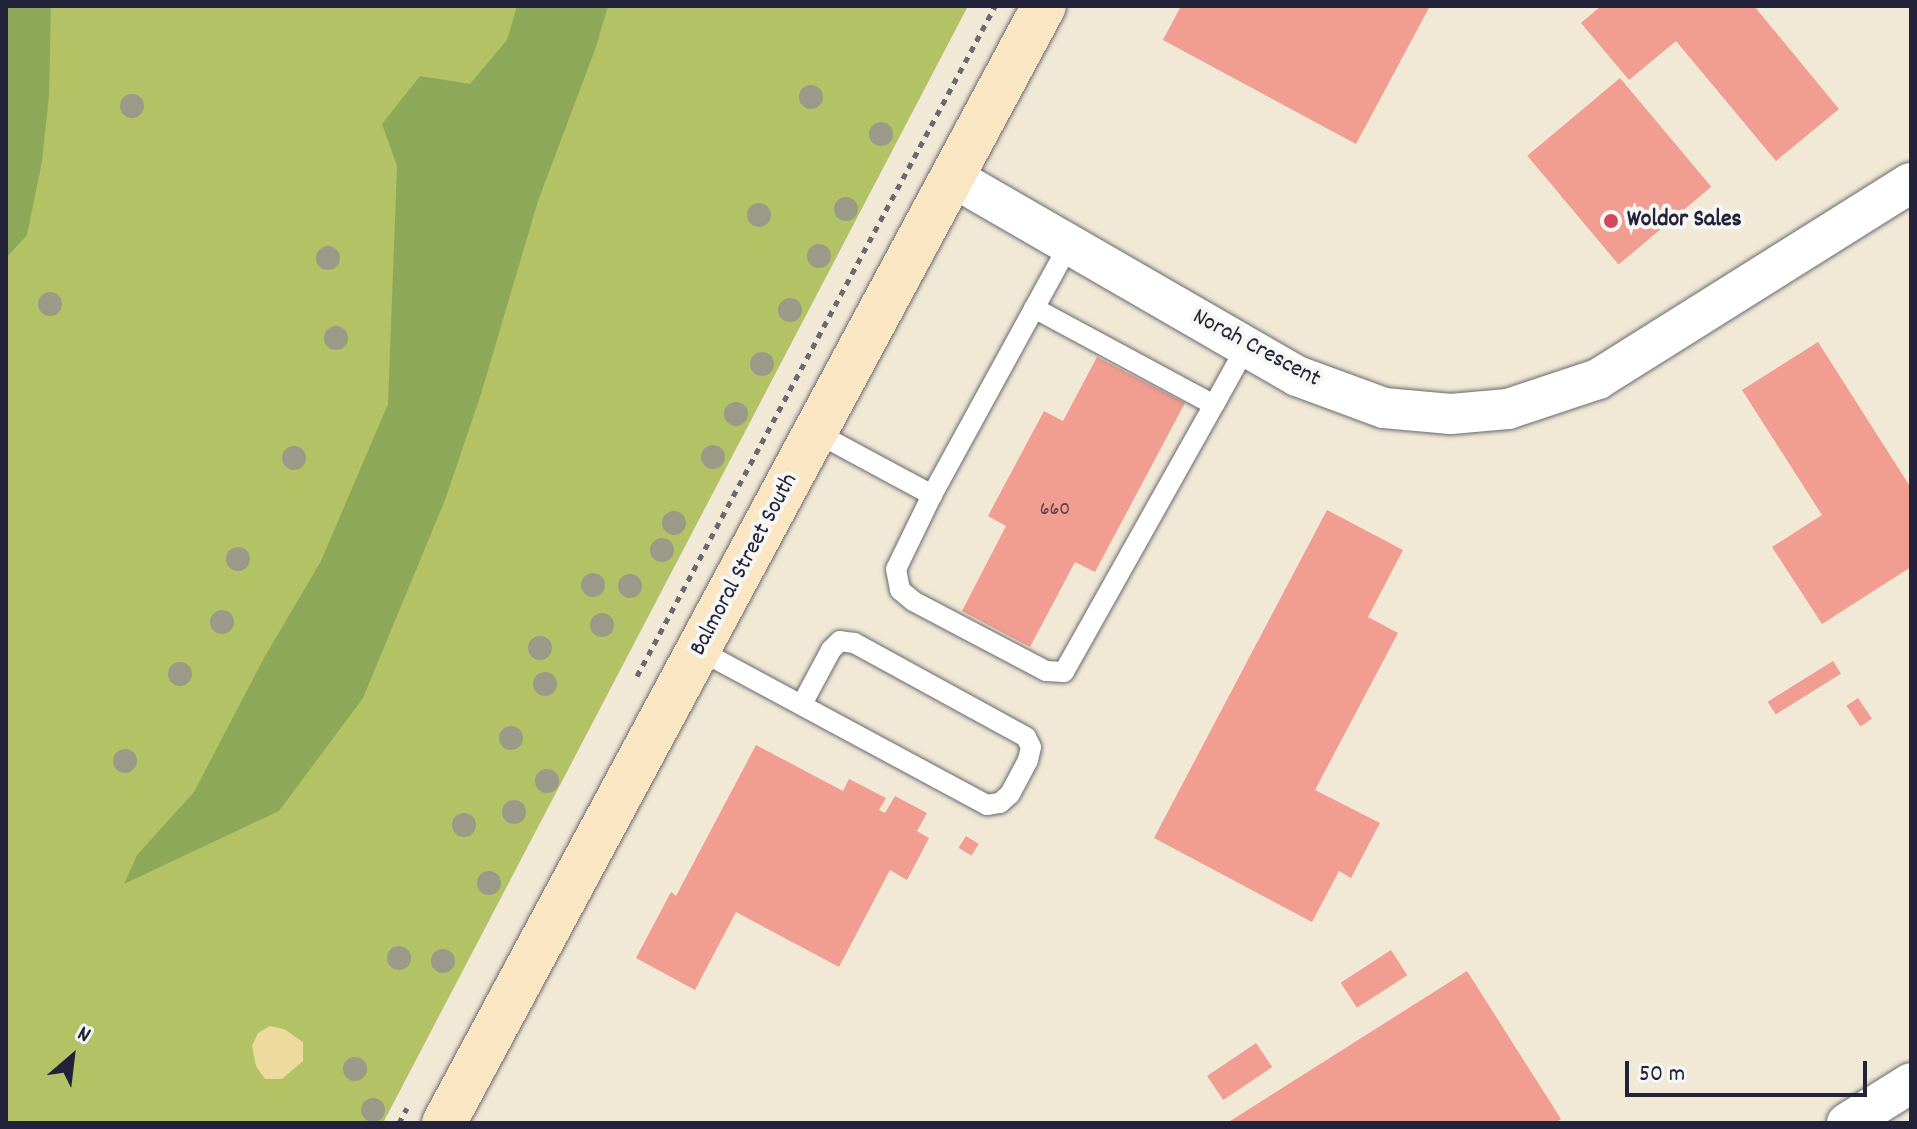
<!DOCTYPE html>
<style>
body{margin:0}
#map{position:relative;width:1917px;height:1129px;overflow:hidden;background:#f1e9d5;font-family:Dekko,sans-serif}
div>[style]{position:absolute}
[style*='--x']{left:calc(var(--x)*1px);top:calc(var(--y)*1px);width:calc(var(--w)*1px);rotate:calc(var(--a)*1deg)}
.green>*{inset:0;background:#b3c264}
.forest>*{inset:0;background:#8ea85a}
.sand>*{inset:0;background:#eeda9e}
.building>*{inset:0;background:#f19d91;transform-origin:0 0}
.path>*{height:5px;margin-top:-2.5px;transform-origin:0;background:repeating-linear-gradient(90deg,#6a6871 0 6px,transparent 0 12px)}
.roads{filter:drop-shadow(0 0 2px #6a6871) drop-shadow(0 0 2px #6a6871)}
.lane>*{height:20px;margin:-10px;padding:0 10px;transform-origin:10px;border-radius:10px;background:#fff}
.street>*{height:40px;margin:-20px;padding:0 20px;transform-origin:20px;border-radius:20px;background:#fff}
.secondary>*{height:44px;margin:-22px;padding:0 22px;transform-origin:22px;border-radius:22px;background:#fbe6c3}
.trees>*{width:24px;height:24px;margin:-12px;border-radius:50%;background:#9b9a88}
.dots>*{width:22px;height:22px;translate:-50% -50%;box-sizing:border-box;border:4px solid #f6f6f2;border-radius:50%}
span{translate:-50% -50%;white-space:nowrap;text-align:center;line-height:1.15;-webkit-text-stroke:8px #f6f6f2;paint-order:stroke}
.number-label{font-size:20px;color:#564150}
.number-label span{-webkit-text-stroke-width:0}
.poi-label{font-size:24px;color:#22223b;font-weight:700}
.left{translate:0 -50%;text-align:left}
.street-label{font-size:24px;color:#22223b}
.frame{position:absolute;inset:0;border:8px solid #22223b;pointer-events:none}
.north{position:absolute;left:32px;top:1017px;width:80px;height:80px;-webkit-text-stroke:6px #f6f6f2;paint-order:stroke;rotate:28deg;font-size:22px;font-weight:700;line-height:32px;text-align:center;color:#22223b}
.north::after{content:'';display:block;margin:auto;width:28px;height:36px;background:#22223b;clip-path:polygon(50% 0,100% 100%,50% 72%,0 100%)}
.scale{position:absolute;left:1625px;top:1061px;width:242px;height:36px;box-sizing:border-box;border:4px solid #22223b;border-top:0;padding-left:10px;font-size:24px;line-height:28px;white-space:nowrap;color:#22223b;-webkit-text-stroke:6px #f6f6f2;paint-order:stroke}
</style>
<div id="map">
<div class="green">
<i style="clip-path:polygon(6px 6px,968px 6px,383px 1123px,6px 1123px)"></i>
</div>
<div class="forest">
<i style="clip-path:polygon(6px 6px,51px 6px,49px 96px,42px 161px,27px 235px,6px 258px)"></i>
<i style="clip-path:polygon(517px 6px,608px 6px,596px 47px,538px 201px,481px 394px,445px 500px,363px 698px,279px 811px,124px 884px,137px 855px,194px 792px,264px 658px,321px 561px,388px 404px,397px 166px,382px 124px,420px 76px,470px 84px,507px 40px)"></i>
</div>
<div class="sand">
<i style="clip-path:polygon(270px 1026px,284px 1029px,303px 1042px,303px 1061px,282px 1079px,265px 1079px,256px 1066px,252px 1046px,258px 1033px)"></i>
</div>
<div class="building">
<i style="clip-path:polygon(1181px 6px,1430px 6px,1356px 144px,1163px 40px)"></i>
<i style="clip-path:polygon(1601px 6px,1754px 6px,1839px 109px,1776px 161px,1676px 41px,1629px 80px,1581px 23px)"></i>
<i style="left:1620px;top:78px;width:142px;height:121px;rotate:50deg"></i>
<i style="clip-path:polygon(1818px 342px,1911px 488px,1911px 567px,1822px 624px,1772px 547px,1822px 515px,1742px 390px)"></i>
<i style="clip-path:polygon(1097px 357px,1185px 403px,1095px 572px,1075px 562px,1030px 647px,962px 611px,1006px 526px,988px 516px,1044px 411px,1063px 421px)"></i>
<i style="clip-path:polygon(1327px 510px,1403px 550px,1368px 617px,1398px 633px,1315px 790px,1380px 823px,1351px 878px,1339px 871px,1312px 922px,1154px 838px)"></i>
<i style="left:1833px;top:661px;width:15px;height:77px;rotate:58deg"></i>
<i style="left:1858px;top:698px;width:25px;height:14px;rotate:56deg"></i>
<i style="clip-path:polygon(756px 745px,843px 791px,849px 779px,886px 798px,879px 810px,885px 813px,895px 796px,927px 813px,917px 831px,929px 838px,907px 880px,890px 870px,839px 967px,736px 912px,695px 990px,636px 958px,671px 892px,676px 896px)"></i>
<i style="left:966px;top:836px;width:15px;height:14px;rotate:32deg"></i>
<i style="left:1391px;top:950px;width:30px;height:60px;rotate:57deg"></i>
<i style="clip-path:polygon(1467px 971px,1561px 1119px,1555px 1123px,1227px 1123px)"></i>
<i style="left:1256px;top:1043px;width:29px;height:59px;rotate:56deg"></i>
</div>
<div class="path">
<i style="--x:637;--y:676;--w:760;--a:-61.88"></i>
<i style="--x:399;--y:1123;--w:17;--a:-62"></i>
</div>
<div class="roads">
<div class="lane">
<i style="--x:1034;--y:308;--w:204;--a:28.3"></i>
<i style="--x:1214;--y:405;--w:66;--a:-61.1"></i>
<i style="--x:817;--y:433;--w:131;--a:28.3"></i>
<i style="--x:932;--y:495;--w:285;--a:-61.3"></i>
<i style="--x:932;--y:495;--w:82;--a:115.9"></i>
<i style="--x:896;--y:569;--w:21;--a:79"></i>
<i style="--x:900;--y:590;--w:17;--a:40"></i>
<i style="--x:913;--y:601;--w:150;--a:27.8"></i>
<i style="--x:1046;--y:671;--w:18;--a:3"></i>
<i style="--x:1064;--y:672;--w:306;--a:-60.7"></i>
<i style="--x:699;--y:650;--w:327;--a:28.3"></i>
<i style="--x:987;--y:805;--w:13;--a:-9"></i>
<i style="--x:1000;--y:803;--w:13;--a:-42"></i>
<i style="--x:1010;--y:794;--w:38;--a:-62"></i>
<i style="--x:1028;--y:760;--w:13;--a:-77"></i>
<i style="--x:1031;--y:747;--w:11;--a:-117"></i>
<i style="--x:1026;--y:737;--w:196;--a:-151.3"></i>
<i style="--x:854;--y:643;--w:14;--a:-172"></i>
<i style="--x:840;--y:641;--w:13;--a:135"></i>
<i style="--x:831;--y:650;--w:61;--a:118.2"></i>
</div>
<div class="street">
<i style="--x:954;--y:178;--w:396;--a:30"></i>
<i style="--x:1297;--y:376;--w:93;--a:20.2"></i>
<i style="--x:1384;--y:408;--w:67;--a:5.1"></i>
<i style="--x:1451;--y:414;--w:57;--a:-5"></i>
<i style="--x:1508;--y:409;--w:95;--a:-18.4"></i>
<i style="--x:1598;--y:379;--w:369;--a:-32.1"></i>
<i style="--x:1847;--y:1123;--w:75;--a:-32"></i>
</div>
<div class="secondary">
<i style="--x:444;--y:1123;--w:1268;--a:-61.76"></i>
</div>
</div>
<div class="trees">
<i style="left:811px;top:97px"></i>
<i style="left:132px;top:106px"></i>
<i style="left:881px;top:134px"></i>
<i style="left:846px;top:209px"></i>
<i style="left:759px;top:215px"></i>
<i style="left:819px;top:256px"></i>
<i style="left:328px;top:258px"></i>
<i style="left:50px;top:304px"></i>
<i style="left:790px;top:310px"></i>
<i style="left:336px;top:338px"></i>
<i style="left:762px;top:364px"></i>
<i style="left:736px;top:414px"></i>
<i style="left:713px;top:457px"></i>
<i style="left:294px;top:458px"></i>
<i style="left:674px;top:523px"></i>
<i style="left:662px;top:550px"></i>
<i style="left:238px;top:559px"></i>
<i style="left:593px;top:585px"></i>
<i style="left:630px;top:586px"></i>
<i style="left:222px;top:622px"></i>
<i style="left:602px;top:625px"></i>
<i style="left:540px;top:648px"></i>
<i style="left:180px;top:674px"></i>
<i style="left:545px;top:684px"></i>
<i style="left:511px;top:738px"></i>
<i style="left:125px;top:761px"></i>
<i style="left:547px;top:781px"></i>
<i style="left:514px;top:812px"></i>
<i style="left:464px;top:825px"></i>
<i style="left:489px;top:883px"></i>
<i style="left:399px;top:958px"></i>
<i style="left:443px;top:961px"></i>
<i style="left:355px;top:1069px"></i>
<i style="left:373px;top:1110px"></i>
</div>
<div class="dots">
<i style="left:1611px;top:221px;background:#d1495b"></i>
</div>
<div class="number-label">
<span style="left:1055px;top:510px">660</span>
</div>
<div class="poi-label">
<span class="left" style="left:1627px;top:221px">Woldor Sales</span>
</div>
<div class="street-label">
<span style="left:1256px;top:349px;rotate:28deg">Norah Crescent</span>
<span style="left:745px;top:565px;rotate:-62deg">Balmoral Street South</span>
</div>
<div class="frame"></div>
<div class="north">N</div>
<div class="scale">50 m</div>
</div>
